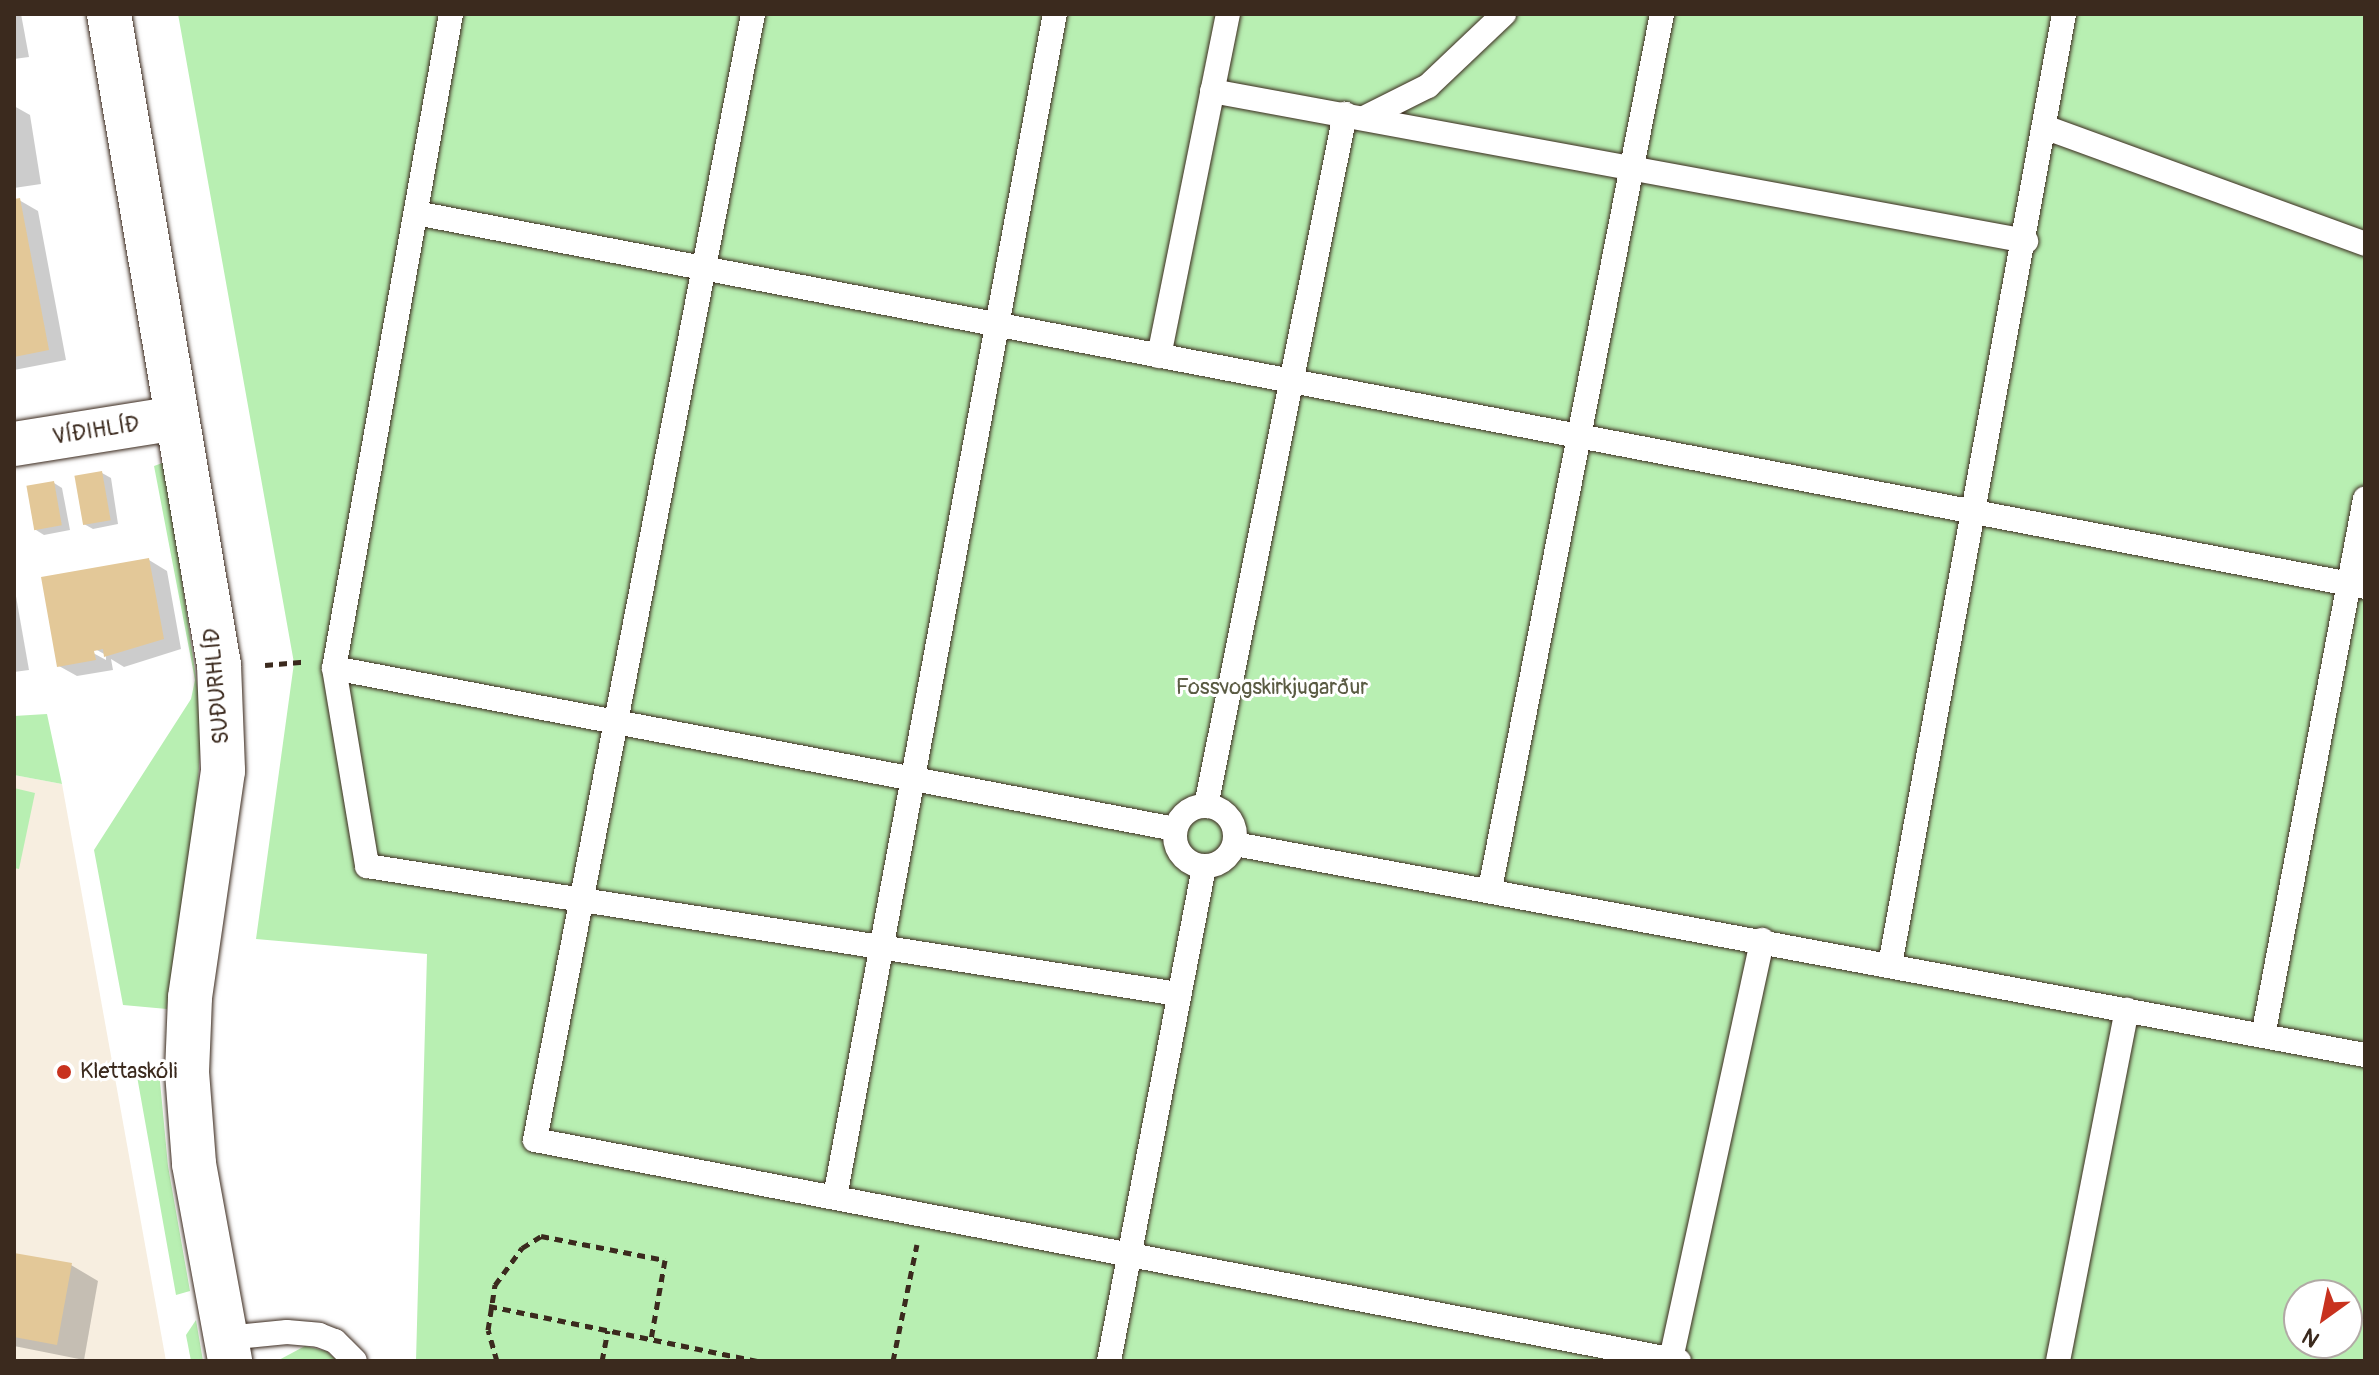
<!DOCTYPE html>
<meta charset="utf-8">
<style>
body{margin:0}
#map{position:relative;width:2379px;height:1375px;overflow:hidden;background:#fff;font-family:Pangolin,sans-serif}
div>[style]{position:absolute}
[style*='--x']{left:calc(var(--x)*1px);top:calc(var(--y)*1px);width:calc(var(--w)*1px);rotate:calc(var(--a)*1deg)}
.built>*{inset:0;background:#f7eee0}
.green>*{inset:0;background:#b8efb2}
.shadow>*{inset:0;background:#0003}
.building>*{inset:0;background:#e3c898;transform-origin:0 0}
.path>*{height:5px;margin-top:-2.5px;transform-origin:0;background:repeating-linear-gradient(90deg,#3b2a1e 0 8px,transparent 0 14px)}
.roads{filter:drop-shadow(0 0 2px #3b2a1e) drop-shadow(0 0 2px #3b2a1e)}
.service>*{height:24px;margin:-12px;padding:0 12px;transform-origin:12px;border-radius:12px;background:#fff}
.service>.ring{margin:-12px;padding:0;box-sizing:content-box;background:none;border:24px solid #fff;border-radius:50%}
.minor>*{height:44px;margin:-22px;padding:0 22px;transform-origin:22px;border-radius:22px;background:#fff}
.dots>*{width:22px;height:22px;translate:-50% -50%;box-sizing:border-box;border:4px solid #fff;border-radius:50%}
span{translate:-50% -50%;white-space:nowrap;text-align:center;line-height:1.15;-webkit-text-stroke:6px #fff;paint-order:stroke}
.street-label{font-size:22px;color:#3b2a1e}
.park-label{font-size:22px;color:#5a5b43}
.poi-label{font-size:22px;color:#3b2a1e}
.left{translate:0 -50%;text-align:left}
.frame{position:absolute;inset:0;border:16px solid #3b2a1e;pointer-events:none}
.north{position:absolute;left:2283px;top:1279px;width:80px;height:80px;box-sizing:border-box;background:#fff;border:2px solid #b1aaa5;border-radius:50%;rotate:213deg;font-size:22px;font-weight:700;line-height:32px;text-align:center;color:#3b2a1e}
.north::after{content:'';display:block;margin:auto;width:28px;height:36px;background:#c8321e;clip-path:polygon(50% 0,100% 100%,50% 72%,0 100%)}
</style>
<div id="map">
<div class="built">
<i style="clip-path:polygon(14px 775px,62px 784px,166px 1361px,14px 1361px)"></i>
</div>
<div class="green">
<i style="clip-path:polygon(evenodd,178px 14px,2365px 14px,2365px 1361px,416px 1361px,427px 954px,256px 939px,294px 663px,178px 14px,2299px 1295px,2347px 1295px,2347px 1343px,2299px 1343px,2299px 1295px)"></i>
<i style="clip-path:polygon(165px 462px,202px 720px,196px 813px,167px 1009px,123px 1005px,94px 850px,191px 699px,195px 680px,154px 466px)"></i>
<i style="clip-path:polygon(47px 714px,62px 784px,14px 775px,14px 716px)"></i>
<i style="clip-path:polygon(14px 788px,35px 793px,19px 869px,14px 868px)"></i>
<i style="clip-path:polygon(135px 1065px,159px 1071px,168px 1166px,190px 1291px,176px 1295px)"></i>
<i style="clip-path:polygon(196px 1320px,203px 1361px,191px 1361px,186px 1335px)"></i>
<i style="clip-path:polygon(305px 1346px,326px 1351px,338px 1361px,277px 1361px)"></i>
</div>
<div class="shadow">
<i style="clip-path:polygon(14px 14px,21px 14px,29px 57px,14px 59px)"></i>
<i style="clip-path:polygon(14px 106px,30px 115px,41px 184px,14px 188px)"></i>
<i style="clip-path:polygon(19px 200px,38px 211px,66px 360px,14px 370px,14px 201px)"></i>
<i style="clip-path:polygon(102px 473px,111px 478px,118px 524px,93px 529px,84px 524px)"></i>
<i style="clip-path:polygon(54px 483px,62px 488px,70px 530px,44px 535px,36px 530px)"></i>
<i style="clip-path:polygon(evenodd,149px 560px,167px 571px,181px 649px,124px 667px,111px 659px,113px 670px,77px 676px,59px 666px,149px 560px,86px 644px,106px 655px,106px 660px,84px 648px,86px 644px)"></i>
<i style="clip-path:polygon(14px 585px,29px 670px,14px 672px)"></i>
<i style="clip-path:polygon(14px 1255px,71px 1265px,98px 1281px,84px 1360px,14px 1346px)"></i>
</div>
<div class="building">
<i style="clip-path:polygon(20px 198px,49px 350px,14px 357px,14px 199px)"></i>
<i style="left:102px;top:471px;width:50px;height:28px;rotate:80deg"></i>
<i style="left:54px;top:481px;width:45px;height:28px;rotate:80deg"></i>
<i style="clip-path:polygon(149px 558px,164px 639px,104px 657px,103px 649px,94px 651px,96px 660px,57px 667px,41px 577px)"></i>
<i style="clip-path:polygon(14px 1253px,72px 1263px,57px 1345px,14px 1337px)"></i>
</div>
<div class="path">
<i style="--x:265;--y:665;--w:38;--a:-5"></i>
<i style="--x:489;--y:1306;--w:275;--a:11.6"></i>
<i style="--x:497;--y:1361;--w:32;--a:-106"></i>
<i style="--x:488;--y:1330;--w:46;--a:-81.2"></i>
<i style="--x:495;--y:1285;--w:46;--a:-53.9"></i>
<i style="--x:522;--y:1248;--w:22;--a:-32"></i>
<i style="--x:541;--y:1236;--w:126;--a:11"></i>
<i style="--x:665;--y:1260;--w:80;--a:100"></i>
<i style="--x:602;--y:1361;--w:31;--a:-79"></i>
<i style="--x:893;--y:1361;--w:119;--a:-78.4"></i>
</div>
<div class="roads">
<div class="service">
<i style="--x:451;--y:14;--w:664;--a:100.14"></i>
<i style="--x:334;--y:668;--w:201;--a:80.5"></i>
<i style="--x:367;--y:866;--w:821;--a:8.97"></i>
<i style="--x:753;--y:14;--w:1147;--a:100.96"></i>
<i style="--x:535;--y:1140;--w:1165;--a:10.93"></i>
<i style="--x:1212;--y:91;--w:828;--a:10.44"></i>
<i style="--x:1364;--y:118;--w:72;--a:-26.6"></i>
<i style="--x:1428;--y:86;--w:105;--a:-43.5"></i>
<i style="--x:2047;--y:128;--w:338;--a:20"></i>
<i style="--x:416;--y:213;--w:1985;--a:10.86"></i>
<i style="--x:1159;--y:356;--w:349;--a:-78.6"></i>
<i style="--x:334;--y:668;--w:856;--a:10.84"></i>
<i class="ring" style="left:1175px;top:806px;width:36px;height:36px"></i>
<i style="--x:1206;--y:806;--w:706;--a:-78.64"></i>
<i style="--x:1235;--y:844;--w:1150;--a:10.58"></i>
<i style="--x:1490;--y:889;--w:892;--a:-78.88"></i>
<i style="--x:1890;--y:965;--w:967;--a:-79.63"></i>
<i style="--x:2263;--y:1036;--w:547;--a:-79.25"></i>
<i style="--x:835;--y:1197;--w:1203;--a:-79.47"></i>
<i style="--x:226;--y:1338;--w:61;--a:-5.6"></i>
<i style="--x:287;--y:1332;--w:32;--a:5"></i>
<i style="--x:319;--y:1335;--w:17;--a:21"></i>
<i style="--x:335;--y:1341;--w:28;--a:45"></i>
<i style="--x:1671;--y:1359;--w:429;--a:-77.7"></i>
<i style="--x:1109;--y:1361;--w:503;--a:-79.11"></i>
<i style="--x:2058;--y:1361;--w:358;--a:-78.9"></i>
</div>
<div class="minor">
<i style="--x:109;--y:14;--w:660;--a:80.41"></i>
<i style="--x:219;--y:665;--w:106;--a:87.8"></i>
<i style="--x:223;--y:771;--w:229;--a:98.3"></i>
<i style="--x:190;--y:998;--w:74;--a:92.3"></i>
<i style="--x:187;--y:1072;--w:92;--a:85.6"></i>
<i style="--x:194;--y:1164;--w:200;--a:79.6"></i>
<i style="--x:14;--y:444;--w:165;--a:-9.1"></i>
</div>
</div>
<div class="dots">
<i style="left:64px;top:1072px;background:#c8321e"></i>
</div>
<div class="street-label">
<span style="left:96px;top:431px;rotate:-9deg">VÍÐIHLÍÐ</span>
<span style="left:217px;top:686px;rotate:-95deg">SUÐURHLÍÐ</span>
</div>
<div class="park-label">
<span style="left:1272px;top:688px">Fossvogskirkjugarður</span>
</div>
<div class="poi-label">
<span class="left" style="left:80px;top:1072px">Klettaskóli</span>
</div>
<div class="frame"></div>
<div class="north">N</div>
</div>
